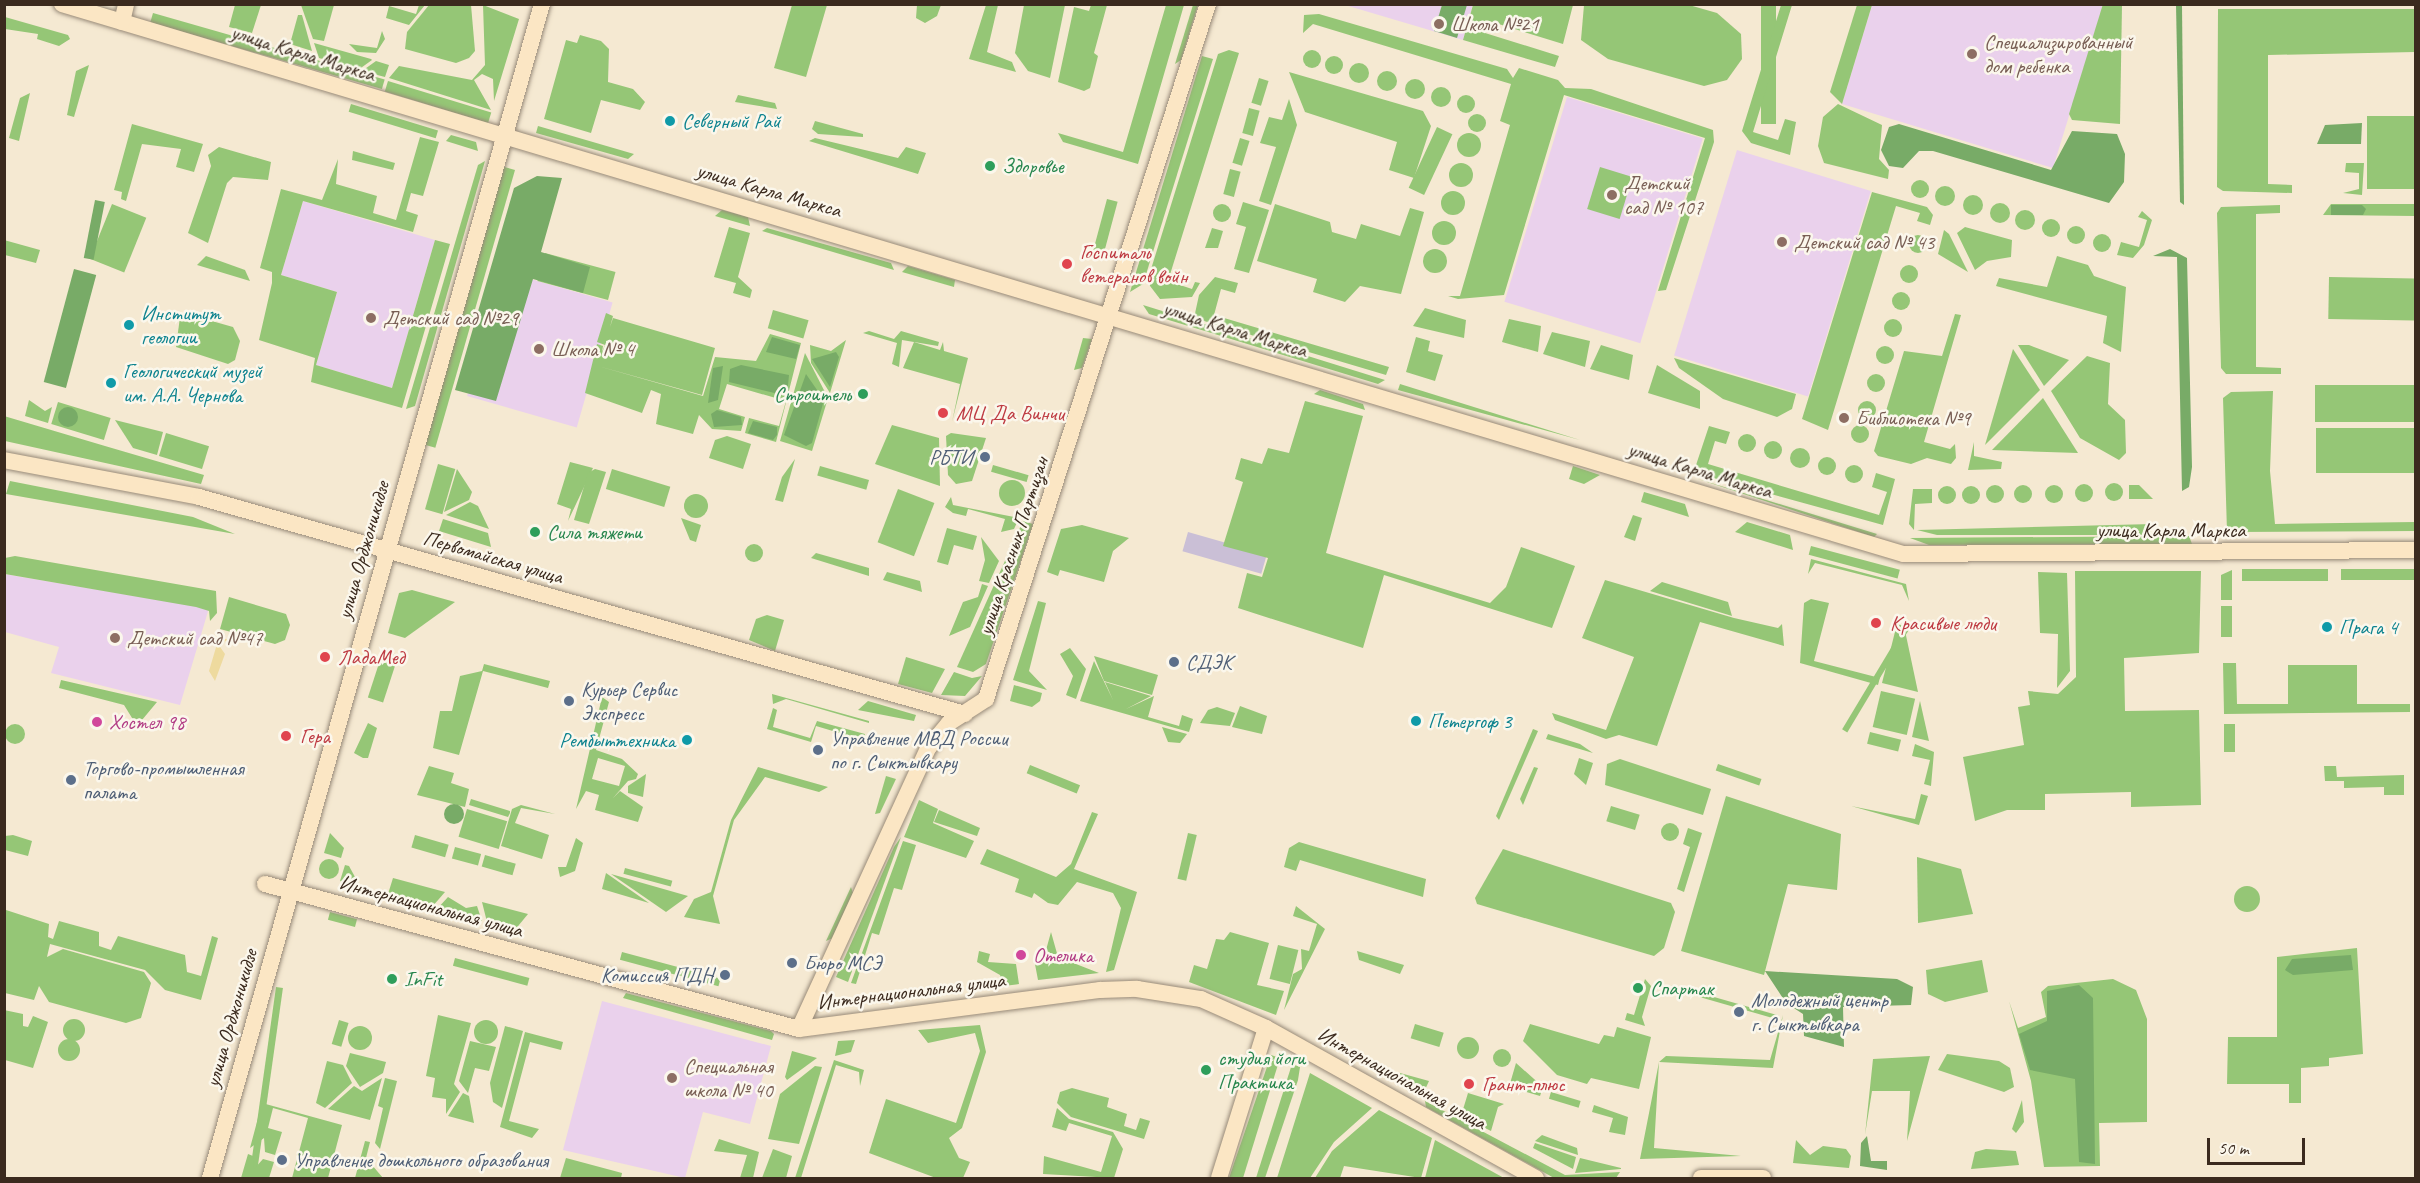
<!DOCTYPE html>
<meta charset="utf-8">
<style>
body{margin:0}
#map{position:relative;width:2420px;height:1183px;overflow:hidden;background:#f5e9d2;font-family:Caveat,sans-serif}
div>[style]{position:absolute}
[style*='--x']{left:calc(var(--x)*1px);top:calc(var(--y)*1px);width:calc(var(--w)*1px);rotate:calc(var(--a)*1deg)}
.built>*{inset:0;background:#ead1ec;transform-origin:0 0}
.industrial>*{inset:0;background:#cabfd6;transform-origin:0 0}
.green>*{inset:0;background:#95c676;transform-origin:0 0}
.round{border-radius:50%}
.forest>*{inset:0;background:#78ab67;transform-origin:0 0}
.sand>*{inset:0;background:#eeda9e}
.roads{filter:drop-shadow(0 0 2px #988a78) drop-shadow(0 0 2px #988a78)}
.secondary>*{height:16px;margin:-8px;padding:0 8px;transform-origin:8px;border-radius:8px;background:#fbe6c4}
.dots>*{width:16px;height:16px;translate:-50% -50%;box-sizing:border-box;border:3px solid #fbf7ec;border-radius:50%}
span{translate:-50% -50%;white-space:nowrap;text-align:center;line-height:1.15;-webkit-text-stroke:5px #fbf7ec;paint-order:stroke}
.education-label{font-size:21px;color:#785e54}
.left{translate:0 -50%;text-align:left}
.street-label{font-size:21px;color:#3b2a1e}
.culture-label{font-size:21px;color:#0d838f}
.right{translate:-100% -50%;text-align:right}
.leisure-label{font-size:21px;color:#27864d}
.health-label{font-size:21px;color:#be3a42}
.service-label{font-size:21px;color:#4e5e75}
.hotel-label{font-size:21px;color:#b23c85}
.frame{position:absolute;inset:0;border:6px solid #3b2a1e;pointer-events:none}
.scale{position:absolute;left:2207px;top:1138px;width:98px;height:27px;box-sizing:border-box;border:3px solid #3b2a1e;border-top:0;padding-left:8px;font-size:18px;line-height:21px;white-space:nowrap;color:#3b2a1e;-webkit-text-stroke:4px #fbf7ec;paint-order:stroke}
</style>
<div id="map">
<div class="built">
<i style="clip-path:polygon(1345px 5px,1473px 5px,1463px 40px)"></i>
<i style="clip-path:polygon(1872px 5px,2103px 5px,2053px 168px,1842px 104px)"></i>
<i style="left:1567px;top:97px;width:142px;height:214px;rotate:17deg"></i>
<i style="left:1737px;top:150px;width:140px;height:215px;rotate:17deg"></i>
<i style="clip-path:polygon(303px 201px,435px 240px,392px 388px,316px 365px,337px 292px,281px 275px)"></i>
<i style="left:503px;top:271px;width:114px;height:130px;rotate:16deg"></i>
<i style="clip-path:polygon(4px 574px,196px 606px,212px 598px,180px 705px,51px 673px,59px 647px,5px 632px)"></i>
<i style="clip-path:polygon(602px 1001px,771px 1046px,750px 1124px,703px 1112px,685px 1178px,563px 1150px)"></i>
</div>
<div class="industrial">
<i style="left:1188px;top:532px;width:82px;height:20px;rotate:16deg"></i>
</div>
<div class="green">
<i style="clip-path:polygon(2103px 4px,2122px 5px,2120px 124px,2072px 120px,2069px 114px)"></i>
<i style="clip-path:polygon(235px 5px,261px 5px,252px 33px,229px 27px)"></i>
<i style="clip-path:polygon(301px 5px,334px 5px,324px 41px,313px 39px)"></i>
<i style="clip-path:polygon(419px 5px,425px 5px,409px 25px,386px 18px,389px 6px,416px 14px)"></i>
<i style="clip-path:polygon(429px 5px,471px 5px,475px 51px,469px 58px,456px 63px,405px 49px,407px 32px)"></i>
<i style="clip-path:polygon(483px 5px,519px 19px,494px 101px,493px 79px,482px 74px,474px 80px,491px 110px,389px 78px,399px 66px,472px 80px,485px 65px)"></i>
<i style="clip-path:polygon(792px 5px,827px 5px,806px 77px,774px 68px)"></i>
<i style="clip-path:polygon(917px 5px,917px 4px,941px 5px,937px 16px,925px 23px,916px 18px)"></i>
<i style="clip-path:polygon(986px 5px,998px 5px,987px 52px,1012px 62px,1016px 72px,969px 59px)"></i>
<i style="clip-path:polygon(1024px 5px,1065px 5px,1050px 78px,1028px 71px,1015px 53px)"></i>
<i style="clip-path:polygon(1091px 5px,1107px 5px,1094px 53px,1098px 56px,1090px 88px,1084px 91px,1058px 82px,1074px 7px,1089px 11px)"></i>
<i style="clip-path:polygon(1166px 5px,1184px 5px,1138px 164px,1063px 142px,1058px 133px,1123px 152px)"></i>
<i style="clip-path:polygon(1193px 5px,1198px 5px,1181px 60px,1175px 64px)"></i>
<i style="clip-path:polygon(1473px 5px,1573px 5px,1563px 44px,1489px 21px,1485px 33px,1559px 56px,1555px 67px,1463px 40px)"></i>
<i style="clip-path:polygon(1584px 5px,1689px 5px,1717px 13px,1741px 34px,1742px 59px,1727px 80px,1704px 86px,1608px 59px,1581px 40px)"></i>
<i style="left:1761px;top:5px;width:15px;height:119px"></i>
<i style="clip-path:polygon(1781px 5px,1792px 5px,1753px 132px,1778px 140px,1785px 119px,1796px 122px,1790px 155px,1751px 143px,1742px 131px)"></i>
<i style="clip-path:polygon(1857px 5px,1872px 5px,1842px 104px,1830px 92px)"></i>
<i style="clip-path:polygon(2218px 9px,2415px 9px,2415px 52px,2268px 55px,2268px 184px,2292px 185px,2292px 193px,2223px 191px,2217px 187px)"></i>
<i style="left:153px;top:13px;width:241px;height:10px;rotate:16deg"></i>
<i style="clip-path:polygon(1319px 14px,1507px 69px,1513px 78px,1519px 68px,1558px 80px,1565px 88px,1591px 89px,1713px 130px,1714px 142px,1666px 290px,1658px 291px,1705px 138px,1564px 95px,1504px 295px,1458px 299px,1448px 296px,1460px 296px,1510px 125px,1500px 121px,1511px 84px,1313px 24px,1303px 33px,1304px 15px)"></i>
<i style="clip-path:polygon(298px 15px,302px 15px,312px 51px,290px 44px)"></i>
<i style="clip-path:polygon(5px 17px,68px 35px,70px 39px,59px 46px,37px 39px,38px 34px,5px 29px)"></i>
<i style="clip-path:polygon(382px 31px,385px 39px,376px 53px,357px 52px,349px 44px,377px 48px)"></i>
<i style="clip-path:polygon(580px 35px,601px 41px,609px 49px,608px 82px,633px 89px,645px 102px,640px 110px,601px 100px,591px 133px,544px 119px,566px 40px,577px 43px)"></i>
<i style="clip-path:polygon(314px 43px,371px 59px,372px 60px,358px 70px,319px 58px)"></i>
<i class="round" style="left:1303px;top:50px;width:18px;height:18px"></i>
<i style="clip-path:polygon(1229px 50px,1239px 53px,1168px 281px,1192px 289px,1195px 282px,1200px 283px,1192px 297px,1160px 299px,1147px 282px,1218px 54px)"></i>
<i class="round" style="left:1325px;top:56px;width:18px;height:18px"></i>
<i style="clip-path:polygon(1202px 56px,1213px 59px,1143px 284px,1130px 292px)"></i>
<i style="clip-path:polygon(376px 61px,389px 65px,385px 77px,362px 71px)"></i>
<i class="round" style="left:1349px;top:63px;width:20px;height:20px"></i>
<i style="clip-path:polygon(89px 65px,74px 117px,67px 115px,76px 71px)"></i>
<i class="round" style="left:1377px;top:71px;width:20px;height:20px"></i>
<i style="clip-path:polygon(1289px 72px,1423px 111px,1431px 126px,1414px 178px,1389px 170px,1397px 142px,1305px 112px)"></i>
<i style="left:1259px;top:78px;width:10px;height:26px;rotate:17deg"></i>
<i class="round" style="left:1405px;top:79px;width:20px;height:20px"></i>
<i style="left:388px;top:81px;width:108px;height:11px;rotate:17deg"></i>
<i class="round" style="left:1431px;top:87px;width:20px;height:20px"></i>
<i style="clip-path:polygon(30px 93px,19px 141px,9px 138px,20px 98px)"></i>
<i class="round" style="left:1457px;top:95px;width:18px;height:18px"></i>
<i style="clip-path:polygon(738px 95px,775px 103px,777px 109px,735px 102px)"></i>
<i style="clip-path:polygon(1289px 99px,1297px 125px,1271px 205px,1259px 201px,1276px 147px,1260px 143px,1269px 117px,1282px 120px)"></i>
<i style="left:351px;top:104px;width:91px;height:8px;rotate:17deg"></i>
<i style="clip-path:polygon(1838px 104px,1882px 125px,1879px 159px,1889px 170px,1888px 179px,1824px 163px,1818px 146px,1823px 117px)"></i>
<i style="left:1249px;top:108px;width:11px;height:26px;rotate:15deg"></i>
<i class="round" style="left:1468px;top:114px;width:18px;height:18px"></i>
<i style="left:2367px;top:116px;width:48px;height:73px"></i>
<i style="clip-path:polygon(815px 121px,863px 134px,863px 137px,818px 134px,812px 129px)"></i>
<i style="clip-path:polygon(132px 124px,203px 144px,194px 172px,176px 167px,181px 149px,142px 144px,126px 201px,121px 199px,122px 192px,114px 190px)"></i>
<i style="clip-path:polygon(538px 126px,634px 154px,628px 159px,536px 133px)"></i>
<i style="left:1437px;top:127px;width:17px;height:67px;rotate:25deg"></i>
<i class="round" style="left:1457px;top:133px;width:24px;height:24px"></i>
<i style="clip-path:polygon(451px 135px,476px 142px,478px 151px,446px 141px)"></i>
<i style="clip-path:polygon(420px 137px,439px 142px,423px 196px,411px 193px,406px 211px,418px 215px,413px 232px,303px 201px,281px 275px,337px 292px,316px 365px,392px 388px,435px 240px,450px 244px,402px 408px,311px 382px,315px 358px,259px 340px,272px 283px,272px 272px,260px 268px,281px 189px,322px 200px,338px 159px,336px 184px,377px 196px,373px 213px,396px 220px)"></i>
<i style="clip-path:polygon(815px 138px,898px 158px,906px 147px,926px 153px,918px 174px,809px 141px)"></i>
<i style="left:1240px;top:138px;width:10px;height:26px;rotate:17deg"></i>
<i style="clip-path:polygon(219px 147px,271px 162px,268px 180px,233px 177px,227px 183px,208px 243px,188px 233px,211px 166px,208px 155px)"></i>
<i style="clip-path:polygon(353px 151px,395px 163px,393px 170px,352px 160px)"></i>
<i style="clip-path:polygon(485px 161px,415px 406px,406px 409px,478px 165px)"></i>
<i class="round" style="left:1449px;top:163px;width:24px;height:24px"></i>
<i style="clip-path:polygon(2346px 163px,2364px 163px,2362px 195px,2343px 193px,2359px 189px,2359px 173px,2345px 172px)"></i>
<i style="left:1600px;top:167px;width:34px;height:44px;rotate:17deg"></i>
<i style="left:1230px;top:169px;width:11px;height:26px;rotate:15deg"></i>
<i style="left:515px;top:170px;width:289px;height:12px;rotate:106deg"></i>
<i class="round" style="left:1911px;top:180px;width:18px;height:18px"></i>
<i class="round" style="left:1935px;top:186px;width:20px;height:20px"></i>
<i class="round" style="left:1441px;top:191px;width:24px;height:24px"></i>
<i style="clip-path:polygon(1872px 192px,1927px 207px,1933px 215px,1930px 225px,1917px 221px,1920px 213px,1896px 206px,1828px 430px,1802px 419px)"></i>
<i class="round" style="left:1963px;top:195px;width:20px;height:20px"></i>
<i style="left:1107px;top:199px;width:11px;height:59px;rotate:15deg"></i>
<i style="clip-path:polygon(1243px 202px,1269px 210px,1249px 273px,1234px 269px,1246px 227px,1236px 224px)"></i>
<i class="round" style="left:1990px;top:203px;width:20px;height:20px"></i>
<i class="round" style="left:1213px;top:204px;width:18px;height:18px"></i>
<i style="left:112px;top:204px;width:37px;height:59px;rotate:22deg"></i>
<i style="clip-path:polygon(1275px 204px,1330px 222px,1332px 232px,1356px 239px,1361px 224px,1400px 236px,1410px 208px,1424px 212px,1401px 294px,1360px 286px,1345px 302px,1313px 292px,1317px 279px,1257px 261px)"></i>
<i style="clip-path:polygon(2331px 204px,2415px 204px,2415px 216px,2323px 215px)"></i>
<i style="clip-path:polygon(2280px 205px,2280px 213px,2256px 214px,2256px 367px,2281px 368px,2281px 374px,2226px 374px,2221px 368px,2217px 213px,2221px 207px)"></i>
<i style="clip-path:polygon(722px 210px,748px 217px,750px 226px,715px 216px)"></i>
<i class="round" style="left:2015px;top:210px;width:20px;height:20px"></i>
<i style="clip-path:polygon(2142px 211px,2152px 220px,2144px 245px,2133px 258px,2117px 255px,2121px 242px,2139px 247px,2147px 220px,2138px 217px)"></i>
<i class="round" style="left:2042px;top:219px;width:18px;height:18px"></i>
<i class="round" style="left:1432px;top:221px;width:24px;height:24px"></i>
<i class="round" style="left:2067px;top:226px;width:18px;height:18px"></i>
<i style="clip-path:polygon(729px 227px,750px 233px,738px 277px,752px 290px,750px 298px,733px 293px,736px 283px,714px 277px)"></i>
<i style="clip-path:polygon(1965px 227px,2012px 240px,2011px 257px,1987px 261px,1975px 270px,1957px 233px)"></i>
<i style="clip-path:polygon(767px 228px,891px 263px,894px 270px,762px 231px)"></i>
<i style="clip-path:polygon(1212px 228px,1223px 231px,1218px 248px,1205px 248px)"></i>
<i style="clip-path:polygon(1944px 230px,1949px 234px,1968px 272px,1938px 254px)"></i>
<i class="round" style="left:2093px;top:234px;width:18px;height:18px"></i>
<i class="round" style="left:1909px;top:235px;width:18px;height:18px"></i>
<i style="clip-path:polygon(4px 240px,40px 250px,36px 263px,5px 255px)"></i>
<i class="round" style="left:1423px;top:249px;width:24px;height:24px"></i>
<i style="left:545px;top:253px;width:73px;height:29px;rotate:15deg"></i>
<i style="clip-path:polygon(206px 256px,245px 270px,250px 281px,197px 265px)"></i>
<i style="clip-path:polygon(2057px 256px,2088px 265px,2094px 276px,2126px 287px,2121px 352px,2103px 343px,2107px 316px,1996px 286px,1999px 278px,2047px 287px)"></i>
<i class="round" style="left:1900px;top:265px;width:18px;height:18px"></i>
<i style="clip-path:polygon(908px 266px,955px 280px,954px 287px,902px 272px)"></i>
<i style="clip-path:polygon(1215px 277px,1238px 283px,1235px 293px,1221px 289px,1214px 315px,1389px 367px,1386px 375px,1194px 318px,1199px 295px)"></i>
<i style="left:2329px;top:277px;width:86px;height:42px;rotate:1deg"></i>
<i class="round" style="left:1892px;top:292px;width:18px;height:18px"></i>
<i style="clip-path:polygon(1143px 305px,1385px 380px,1378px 384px,1149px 314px)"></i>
<i style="clip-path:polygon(1425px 308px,1466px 320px,1464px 338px,1413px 326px)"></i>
<i style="left:773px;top:310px;width:37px;height:19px;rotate:16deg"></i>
<i style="clip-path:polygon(606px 313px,613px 316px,610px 327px,613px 318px,715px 348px,702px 395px,598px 366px,703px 396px,715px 357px,756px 361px,770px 334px,801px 343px,776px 442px,745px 433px,749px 418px,779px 426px,786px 401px,727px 384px,719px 409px,745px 417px,741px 431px,712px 429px,699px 415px,693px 434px,656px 424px,661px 394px,651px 390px,642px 413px,585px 393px,597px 344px,603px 346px,602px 352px,605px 345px,597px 342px)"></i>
<i style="clip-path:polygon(187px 314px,233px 327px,240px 341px,235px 360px,228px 364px,176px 347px,180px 317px)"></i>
<i style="clip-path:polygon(1955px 314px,1961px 315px,1924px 442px,1950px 449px,1955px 444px,1956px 458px,1951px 464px,1927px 458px,1911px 464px,1878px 456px,1874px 451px,1904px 351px,1942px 356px)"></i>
<i class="round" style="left:1884px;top:319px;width:18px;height:18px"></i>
<i style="clip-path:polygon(1509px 319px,1541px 326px,1538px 352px,1502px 342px)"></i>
<i style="clip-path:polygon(869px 331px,894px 339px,901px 331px,939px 342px,938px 346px,902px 340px,899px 367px,892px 364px,897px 343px,863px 333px)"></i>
<i style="clip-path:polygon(1552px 332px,1590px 341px,1585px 367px,1543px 354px)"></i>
<i style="clip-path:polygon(1416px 337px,1430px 341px,1428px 351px,1443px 355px,1435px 381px,1406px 372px)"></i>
<i style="clip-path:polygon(1083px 338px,1092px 339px,1082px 368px,1074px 370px)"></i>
<i style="clip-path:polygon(846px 340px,830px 393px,811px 363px,810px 345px,831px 351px)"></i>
<i style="clip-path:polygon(914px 342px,940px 350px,943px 342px,944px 351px,968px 358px,952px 422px,960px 384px,903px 368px)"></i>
<i style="clip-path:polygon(1601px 345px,1633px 355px,1629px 380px,1590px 369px)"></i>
<i style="clip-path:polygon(2018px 345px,2029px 345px,2069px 360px,2044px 386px)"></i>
<i class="round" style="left:1876px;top:346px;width:18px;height:18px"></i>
<i style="clip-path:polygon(2013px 349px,2040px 390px,1985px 445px)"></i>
<i style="clip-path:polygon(805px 353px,828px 398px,812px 451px,780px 441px)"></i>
<i style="clip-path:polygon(2087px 356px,2110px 363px,2108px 404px,2125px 420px,2126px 453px,2119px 460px,2080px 438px,2051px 391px)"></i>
<i style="clip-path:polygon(1674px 358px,1796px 394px,1792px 409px,1777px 417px,1723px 399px,1679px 368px)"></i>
<i style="clip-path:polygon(1657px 365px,1700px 391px,1700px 409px,1648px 393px)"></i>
<i class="round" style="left:1867px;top:374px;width:18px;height:18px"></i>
<i style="clip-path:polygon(1400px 384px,1580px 440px,1398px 390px)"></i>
<i style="left:2415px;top:385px;width:37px;height:100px;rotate:90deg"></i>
<i style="clip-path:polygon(1320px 390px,1363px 404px,1365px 410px,1314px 394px)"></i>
<i style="clip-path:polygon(2273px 391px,2270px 471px,2275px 524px,2415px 522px,2415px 531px,2227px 532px,2223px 398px,2231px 392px)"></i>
<i style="clip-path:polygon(2043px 398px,2078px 453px,1992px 450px)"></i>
<i style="clip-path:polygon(29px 400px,45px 411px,52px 407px,48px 423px,25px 416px)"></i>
<i class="round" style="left:1858px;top:401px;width:18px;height:18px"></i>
<i style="clip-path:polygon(1305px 401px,1363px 416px,1326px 553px,1490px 603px,1506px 587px,1521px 547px,1575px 566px,1552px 628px,1384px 575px,1363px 648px,1238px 608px,1247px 573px,1262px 577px,1268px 558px,1223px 546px,1243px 482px,1235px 479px,1241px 458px,1262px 464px,1268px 448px,1289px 453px)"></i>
<i style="left:58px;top:402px;width:55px;height:23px;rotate:17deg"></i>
<i style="clip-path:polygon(4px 416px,105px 446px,204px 475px,201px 484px,5px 441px)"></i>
<i style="clip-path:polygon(115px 420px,163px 432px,157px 455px,133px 448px)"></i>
<i class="round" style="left:1851px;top:425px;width:18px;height:18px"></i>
<i style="clip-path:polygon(892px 425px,939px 438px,940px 486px,875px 464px)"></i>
<i style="clip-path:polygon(1709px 426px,1730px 432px,1726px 444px,1715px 441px,1708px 464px,1879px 515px,1887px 492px,1872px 487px,1876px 473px,1895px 479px,1883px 525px,1699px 474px,1695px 468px)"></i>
<i style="left:2415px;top:428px;width:45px;height:99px;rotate:90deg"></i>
<i style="left:166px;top:433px;width:45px;height:24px;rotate:17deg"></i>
<i style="clip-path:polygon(951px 433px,986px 438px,972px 481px,956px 484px,948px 475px,946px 436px)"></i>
<i class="round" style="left:1738px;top:434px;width:18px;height:18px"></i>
<i style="clip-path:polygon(727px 436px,751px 444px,743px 469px,709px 458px,715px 440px)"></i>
<i class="round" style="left:1764px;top:441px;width:18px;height:18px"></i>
<i style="clip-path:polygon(1974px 442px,1974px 456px,2002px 462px,2001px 469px,1968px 470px)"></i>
<i class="round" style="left:1790px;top:448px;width:20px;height:20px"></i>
<i class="round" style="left:1818px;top:457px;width:18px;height:18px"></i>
<i style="clip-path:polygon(795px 459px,783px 502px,775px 500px,782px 477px)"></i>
<i style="clip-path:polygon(570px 462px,593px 468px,568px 521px,571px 509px,557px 504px)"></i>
<i style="left:438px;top:464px;width:18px;height:47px;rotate:16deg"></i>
<i class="round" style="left:1845px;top:465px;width:18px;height:18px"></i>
<i style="left:993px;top:465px;width:37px;height:7px;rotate:16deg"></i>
<i style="left:820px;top:466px;width:51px;height:10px;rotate:16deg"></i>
<i style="clip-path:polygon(1573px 466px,1600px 475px,1584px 484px,1569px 479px)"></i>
<i style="clip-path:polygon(457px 469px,472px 492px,469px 500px,444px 512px)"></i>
<i style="clip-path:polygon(595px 469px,606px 472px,589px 524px,574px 520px,588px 473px)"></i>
<i style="left:612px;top:469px;width:61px;height:21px;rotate:17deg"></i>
<i style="clip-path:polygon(1695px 478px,1877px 534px,1874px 537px)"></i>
<i class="round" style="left:999px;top:480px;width:26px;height:26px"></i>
<i style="clip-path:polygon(10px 481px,193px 517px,235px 534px,6px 494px)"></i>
<i class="round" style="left:2105px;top:483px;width:18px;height:18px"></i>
<i class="round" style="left:2075px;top:484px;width:18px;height:18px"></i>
<i class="round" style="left:2045px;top:485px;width:18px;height:18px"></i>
<i class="round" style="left:1986px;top:485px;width:18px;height:18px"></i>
<i class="round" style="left:2014px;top:485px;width:18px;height:18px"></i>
<i style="clip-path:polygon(2129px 485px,2139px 485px,2153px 499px,2129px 499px)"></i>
<i class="round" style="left:1938px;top:486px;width:18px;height:18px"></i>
<i class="round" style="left:1962px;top:486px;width:18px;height:18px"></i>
<i style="left:898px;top:489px;width:39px;height:57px;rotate:21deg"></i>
<i style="clip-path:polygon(1913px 489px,1932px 489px,1932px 503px,1915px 504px,1914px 530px,1909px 524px)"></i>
<i style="clip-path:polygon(1644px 492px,1685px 504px,1689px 517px,1641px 502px)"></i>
<i class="round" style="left:684px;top:494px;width:24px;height:24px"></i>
<i style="clip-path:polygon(951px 497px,953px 505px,1019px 518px,1014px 529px,1001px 532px,1005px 519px,968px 509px,966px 516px,953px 513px,945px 507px)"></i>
<i style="clip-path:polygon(470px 502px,478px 506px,489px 529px,446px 515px)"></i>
<i style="clip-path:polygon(1633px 515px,1642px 518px,1635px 541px,1624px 537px)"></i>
<i style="clip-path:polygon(681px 518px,701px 525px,696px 542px,690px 540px)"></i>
<i style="clip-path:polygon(443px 519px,488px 533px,491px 547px,439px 531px)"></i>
<i style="clip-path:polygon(1023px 521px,1033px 524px,986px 664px,973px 672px,957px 667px)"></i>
<i style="clip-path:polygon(1747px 522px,1790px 535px,1793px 550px,1735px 532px)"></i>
<i style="clip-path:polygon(2153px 524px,2150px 535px,1937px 535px,1917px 530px)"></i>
<i style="clip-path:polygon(1082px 525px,1129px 538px,1113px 551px,1104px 582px,1060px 570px,1058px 576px,1047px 572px,1061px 529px)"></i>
<i style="clip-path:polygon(947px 528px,977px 536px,973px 550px,954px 545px,948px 565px,937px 562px)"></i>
<i style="clip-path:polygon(2189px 536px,2192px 544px,1929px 545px,1910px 538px)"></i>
<i style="clip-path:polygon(981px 537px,999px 561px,989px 583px,979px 581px,985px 560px)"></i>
<i class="round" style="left:745px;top:544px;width:18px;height:18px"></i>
<i style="left:1811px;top:546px;width:92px;height:9px;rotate:15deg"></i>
<i style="clip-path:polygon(816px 553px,869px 568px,869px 576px,811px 558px)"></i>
<i style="clip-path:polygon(15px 556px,216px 591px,217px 613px,210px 621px,209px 611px,196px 607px,5px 574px,5px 558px)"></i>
<i style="clip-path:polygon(1811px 559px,1906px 584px,1909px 601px,1902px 585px,1815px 563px,1808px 574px)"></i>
<i style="left:2328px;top:569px;width:12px;height:86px;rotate:90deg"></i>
<i style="left:2415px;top:569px;width:11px;height:74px;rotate:90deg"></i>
<i style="clip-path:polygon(2232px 570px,2232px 600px,2221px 600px,2221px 575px)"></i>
<i style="clip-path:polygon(2075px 571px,2201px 571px,2199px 653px,2124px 658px,2125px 711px,2199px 710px,2201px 805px,2131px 807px,2131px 792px,2045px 794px,2045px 810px,2007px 810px,1975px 821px,1963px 757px,2024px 745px,2018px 707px,2030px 705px,2028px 691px,2058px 694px,2076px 677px)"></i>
<i style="clip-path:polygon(887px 572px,920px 581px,922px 592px,883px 580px)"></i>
<i style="clip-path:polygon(2038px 572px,2067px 573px,2070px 671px,2057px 688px,2058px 634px,2040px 633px)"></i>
<i style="clip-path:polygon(1605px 580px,1734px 618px,1778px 628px,1782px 624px,1784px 646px,1700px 622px,1657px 746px,1619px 735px,1606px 739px,1555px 720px,1552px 713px,1606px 730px,1634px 657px,1582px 638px)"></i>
<i style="clip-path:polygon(1662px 582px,1728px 602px,1732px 616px,1650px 591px)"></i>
<i style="clip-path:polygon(982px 584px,988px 586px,970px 627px,949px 636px,963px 602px,978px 597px)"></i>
<i style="clip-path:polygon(412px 590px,455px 602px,405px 638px,388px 633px,399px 593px)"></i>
<i style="clip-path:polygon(229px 597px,286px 614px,290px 625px,285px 640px,275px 644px,220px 629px)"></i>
<i style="clip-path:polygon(1811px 599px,1829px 603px,1814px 661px,1876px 677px,1884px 662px,1878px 685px,1800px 663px,1804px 603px)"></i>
<i style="clip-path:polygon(1038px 601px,1046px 603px,1029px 671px,1047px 690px,1013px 680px)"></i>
<i style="left:2221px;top:606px;width:11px;height:31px"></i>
<i style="clip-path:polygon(767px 615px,784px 620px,775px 651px,749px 640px,756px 619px)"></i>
<i style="left:1906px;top:623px;width:6px;height:124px;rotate:31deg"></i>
<i style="clip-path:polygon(1897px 624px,1904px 626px,1918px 692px,1882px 683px)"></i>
<i style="clip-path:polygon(1070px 648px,1086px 669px,1076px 699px,1066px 695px,1073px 676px,1060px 654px)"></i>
<i style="left:383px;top:651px;width:16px;height:49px;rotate:18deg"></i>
<i style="clip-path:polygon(1094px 656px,1158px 675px,1152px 695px,1104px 681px)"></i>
<i style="clip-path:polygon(906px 657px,945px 669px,932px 693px,898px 684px)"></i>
<i style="clip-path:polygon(1094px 661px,1113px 700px,1105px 682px,1151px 696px,1126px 709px,1154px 696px,1148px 717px,1179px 726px,1182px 715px,1193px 719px,1189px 732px,1080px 701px)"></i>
<i style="clip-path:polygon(2223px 663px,2236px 663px,2237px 704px,2288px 704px,2288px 665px,2357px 665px,2357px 704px,2410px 704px,2410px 712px,2224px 714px)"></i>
<i style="clip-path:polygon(484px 664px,550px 681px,548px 688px,483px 671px,459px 755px,433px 748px,440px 711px,452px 711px,460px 676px,482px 671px)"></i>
<i style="clip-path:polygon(954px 672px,972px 678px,982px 676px,965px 696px,941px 695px)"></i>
<i style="clip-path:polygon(61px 680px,157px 702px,137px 726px,124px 705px,59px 688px)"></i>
<i style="clip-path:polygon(1014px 685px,1042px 693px,1040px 701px,1032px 707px,1010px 701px)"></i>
<i style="left:1881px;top:691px;width:35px;height:37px;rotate:13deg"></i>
<i style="clip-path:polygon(772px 694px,869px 721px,869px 723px,786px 699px,773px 704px)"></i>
<i style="clip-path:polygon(evenodd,602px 697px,609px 702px,596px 750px,622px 759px,638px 774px,636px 779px,628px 781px,613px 798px,620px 791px,643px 807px,638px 822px,595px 810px,599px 795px,586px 791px,576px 809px,602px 697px,598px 758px,625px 766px,619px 786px,592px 779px,598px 758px)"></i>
<i style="clip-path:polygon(868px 701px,916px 715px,914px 721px,858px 710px)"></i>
<i style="clip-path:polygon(1920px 701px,1929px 741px,1912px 737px)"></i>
<i style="clip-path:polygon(1240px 706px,1267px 716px,1262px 734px,1232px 727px)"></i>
<i style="clip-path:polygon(1217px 707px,1235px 713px,1230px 726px,1200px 723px,1208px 710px)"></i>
<i style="clip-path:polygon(773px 708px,777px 710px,773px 727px,810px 738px,817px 721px,865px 734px,863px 740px,816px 726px,811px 742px,767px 729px)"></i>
<i style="clip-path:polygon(368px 723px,377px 728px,368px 758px,363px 758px,354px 753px)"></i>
<i class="round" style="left:5px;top:724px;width:20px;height:20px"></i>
<i style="left:2224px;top:724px;width:11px;height:28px"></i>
<i style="clip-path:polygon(1162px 727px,1187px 734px,1180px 743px,1168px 742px)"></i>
<i style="clip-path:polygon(1533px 729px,1538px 731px,1499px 820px,1496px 816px)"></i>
<i style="left:1870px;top:732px;width:32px;height:12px;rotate:14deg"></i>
<i style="clip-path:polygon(1548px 734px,1580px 744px,1593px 753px,1546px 739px)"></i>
<i style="clip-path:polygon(1915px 744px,1934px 752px,1931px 786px,1924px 784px,1930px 760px,1912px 756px)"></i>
<i style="clip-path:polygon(1579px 758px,1593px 763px,1586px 785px,1574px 774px)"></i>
<i style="clip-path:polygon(1620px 759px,1711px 789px,1703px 815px,1605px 785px,1607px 764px)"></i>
<i style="left:1718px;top:764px;width:46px;height:7px;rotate:19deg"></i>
<i style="left:1030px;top:765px;width:54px;height:9px;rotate:22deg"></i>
<i style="clip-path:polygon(429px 766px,454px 773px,451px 783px,469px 789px,465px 807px,417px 795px)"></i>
<i style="clip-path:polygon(2324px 766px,2336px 766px,2337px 777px,2404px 775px,2404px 795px,2384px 795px,2384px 787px,2344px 788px,2344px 781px,2325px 781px)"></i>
<i style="clip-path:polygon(758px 767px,828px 787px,819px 792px,765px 777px,734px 820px,713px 896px,720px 924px,684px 917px,694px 899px,711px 892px,731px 820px)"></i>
<i style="clip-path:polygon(1534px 767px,1538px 768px,1523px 805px,1520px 799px)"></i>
<i style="clip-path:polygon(646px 774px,643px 797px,628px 793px,628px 786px)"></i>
<i style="clip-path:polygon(886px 776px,896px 779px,880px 813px,875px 814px)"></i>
<i style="clip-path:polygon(1921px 794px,1928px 796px,1919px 825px,1851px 806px,1915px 819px)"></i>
<i style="clip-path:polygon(1726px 796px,1841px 834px,1837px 890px,1788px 884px,1764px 975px,1681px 951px)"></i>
<i style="clip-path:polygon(471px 799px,510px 811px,510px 813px,508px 817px,469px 805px)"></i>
<i style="clip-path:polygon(919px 800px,938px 809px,933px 823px,974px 841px,966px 858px,904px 837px)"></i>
<i style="clip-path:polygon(521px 805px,555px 814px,521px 808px,515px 823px,549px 835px,542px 859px,501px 846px,512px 809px)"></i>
<i style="left:1611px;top:806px;width:30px;height:16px;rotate:17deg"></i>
<i style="left:467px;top:809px;width:42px;height:29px;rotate:17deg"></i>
<i style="clip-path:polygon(939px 810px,980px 828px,977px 836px,934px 822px)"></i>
<i style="clip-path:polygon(1092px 812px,1098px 814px,1074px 869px,1137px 892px,1114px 970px,1106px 972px,1121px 908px,1113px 893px,1077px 882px,1058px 905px,1048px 903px,1034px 893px,1032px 898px,1015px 892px,1019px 879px,980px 864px,987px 849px,1056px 877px,1071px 864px)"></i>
<i class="round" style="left:1661px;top:823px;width:18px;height:18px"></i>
<i style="clip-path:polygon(1688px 828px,1702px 833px,1684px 892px,1677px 889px,1690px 847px,1683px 844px)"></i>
<i style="clip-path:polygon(330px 833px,344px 848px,341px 858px,324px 853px)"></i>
<i style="left:1188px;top:833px;width:9px;height:47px;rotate:13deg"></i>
<i style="clip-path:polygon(13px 835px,32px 841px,28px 856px,5px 850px,5px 836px)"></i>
<i style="left:415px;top:835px;width:35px;height:13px;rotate:16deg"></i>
<i style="clip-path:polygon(901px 837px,848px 982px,836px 977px,894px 847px)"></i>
<i style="clip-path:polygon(576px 838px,583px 843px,575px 871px,560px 877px,558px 867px,566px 867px)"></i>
<i style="clip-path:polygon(903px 841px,916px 845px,902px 890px,894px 888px,879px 935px,872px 933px,856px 984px,851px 983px)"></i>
<i style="clip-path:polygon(1299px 842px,1426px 879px,1423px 897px,1300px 860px,1296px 871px,1284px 867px,1289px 848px)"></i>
<i style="left:455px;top:847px;width:27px;height:12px;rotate:15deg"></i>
<i style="clip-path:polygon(1503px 849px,1671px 903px,1675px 912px,1664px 948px,1654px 956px,1477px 904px,1475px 898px)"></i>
<i style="left:485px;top:855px;width:32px;height:12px;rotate:16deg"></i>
<i style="clip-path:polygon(1917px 857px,1961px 869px,1973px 914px,1918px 923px)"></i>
<i class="round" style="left:319px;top:859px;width:20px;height:20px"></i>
<i style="clip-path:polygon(345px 865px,349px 866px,361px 888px,340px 881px)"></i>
<i style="left:625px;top:868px;width:49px;height:6px;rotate:15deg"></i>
<i style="clip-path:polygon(606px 873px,649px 903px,602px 889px)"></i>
<i style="clip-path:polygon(611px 874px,688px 896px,666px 912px)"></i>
<i style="clip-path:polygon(393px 878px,445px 892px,432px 907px,388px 894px)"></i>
<i class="round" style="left:2234px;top:886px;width:26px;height:26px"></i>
<i style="clip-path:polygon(851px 887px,853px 893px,833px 938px,826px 941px)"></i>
<i style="clip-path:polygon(448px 897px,466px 908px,477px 906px,482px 921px,437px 909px)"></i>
<i style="clip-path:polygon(482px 902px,528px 914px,514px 931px,487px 922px)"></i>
<i style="clip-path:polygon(1296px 906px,1325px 929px,1284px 1010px,1293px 974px,1302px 969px,1301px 949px,1309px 951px,1317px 924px,1293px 916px)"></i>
<i style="clip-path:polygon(6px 910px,49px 924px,48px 937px,53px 939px,59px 921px,99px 932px,99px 946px,111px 950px,118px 936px,185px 955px,187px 972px,201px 976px,212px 936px,218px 938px,201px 1000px,165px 990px,145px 970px,50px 944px,47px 957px,63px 949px,144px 972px,151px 983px,141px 1018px,126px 1023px,49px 1002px,39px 986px,34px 1000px,5px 993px)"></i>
<i style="left:330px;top:912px;width:28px;height:8px;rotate:15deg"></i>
<i style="clip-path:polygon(1051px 932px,1058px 957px,1099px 973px,1038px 980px,1034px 959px,1043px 961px)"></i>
<i style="clip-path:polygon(1230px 932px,1269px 943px,1257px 985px,1284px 991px,1276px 1015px,1189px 982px,1194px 965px,1207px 969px,1216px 939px,1224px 940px)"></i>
<i style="left:1278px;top:945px;width:21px;height:35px;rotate:14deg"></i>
<i style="clip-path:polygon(2357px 948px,2363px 1054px,2329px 1058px,2329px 1066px,2301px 1068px,2301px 1103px,2289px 1103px,2289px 1084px,2227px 1084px,2228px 1037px,2277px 1037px,2277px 957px)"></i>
<i style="clip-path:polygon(979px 951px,990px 954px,988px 962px,1016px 964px,1019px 984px,1004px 986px,1000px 975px,977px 962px)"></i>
<i style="clip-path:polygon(1357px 951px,1404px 965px,1400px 974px,1359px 960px)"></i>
<i style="left:622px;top:952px;width:102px;height:8px;rotate:15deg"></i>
<i style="left:455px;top:958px;width:77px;height:8px;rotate:15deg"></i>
<i style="clip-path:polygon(1982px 960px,1988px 992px,1945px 1002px,1928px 994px,1926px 970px)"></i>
<i style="clip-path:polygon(1645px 979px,1651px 986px,1642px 1017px,1645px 1026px,1625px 1020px,1627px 1013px,1634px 1015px)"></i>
<i style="clip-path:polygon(2113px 979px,2136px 990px,2147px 1019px,2147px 1122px,2099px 1123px,2100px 1166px,2044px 1167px,2031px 1081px,2009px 1001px,2018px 1028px,2046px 1017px,2041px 992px,2048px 986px)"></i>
<i style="left:1672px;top:985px;width:111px;height:4px;rotate:16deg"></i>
<i style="left:276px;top:987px;width:7px;height:198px;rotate:8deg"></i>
<i style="clip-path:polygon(626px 993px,771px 1031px,774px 1034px,772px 1040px,623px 998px)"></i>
<i style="clip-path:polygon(4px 1010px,23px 1014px,23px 1026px,28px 1027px,33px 1016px,48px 1022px,33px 1068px,5px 1060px)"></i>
<i style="clip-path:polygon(438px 1015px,471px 1023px,454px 1084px,460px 1092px,446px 1114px,446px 1099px,432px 1097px,435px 1078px,426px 1076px)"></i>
<i style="clip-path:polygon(1783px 1015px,1773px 1068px,1659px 1062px,1666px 1056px,1770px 1060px)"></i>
<i class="round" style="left:63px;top:1019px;width:22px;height:22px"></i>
<i class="round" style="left:474px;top:1020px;width:24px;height:24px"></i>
<i style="left:339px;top:1020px;width:10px;height:25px;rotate:17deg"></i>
<i style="left:1415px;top:1024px;width:30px;height:15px;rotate:17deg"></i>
<i style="clip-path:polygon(1530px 1024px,1599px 1044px,1604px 1035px,1614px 1037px,1617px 1027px,1651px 1037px,1639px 1089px,1591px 1078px,1587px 1084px,1557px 1075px,1523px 1041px)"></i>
<i style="clip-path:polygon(980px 1025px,986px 1052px,962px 1128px,949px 1138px,959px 1158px,970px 1162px,963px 1178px,936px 1178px,869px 1153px,886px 1099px,956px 1123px,980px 1051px,975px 1033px,928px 1043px,918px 1030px)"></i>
<i class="round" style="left:348px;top:1026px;width:24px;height:24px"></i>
<i style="clip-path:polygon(505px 1026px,523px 1031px,502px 1108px,493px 1102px,490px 1083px)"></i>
<i style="clip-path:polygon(525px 1032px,563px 1042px,561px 1050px,530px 1042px,509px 1121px,539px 1129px,532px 1138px,500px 1127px)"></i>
<i class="round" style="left:1457px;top:1037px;width:22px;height:22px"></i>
<i class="round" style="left:58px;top:1039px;width:22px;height:22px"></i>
<i style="clip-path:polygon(855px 1040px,851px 1052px,835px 1056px,838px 1041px)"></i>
<i style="clip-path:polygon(470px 1041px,496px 1047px,489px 1071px,475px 1068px,468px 1093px,459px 1081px)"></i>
<i class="round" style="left:1493px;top:1049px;width:18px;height:18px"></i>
<i style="clip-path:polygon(792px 1051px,817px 1058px,787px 1080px,785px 1077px)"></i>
<i style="clip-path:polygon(350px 1053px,386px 1062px,383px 1073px,360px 1087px,346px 1066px)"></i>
<i style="clip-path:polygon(1947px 1054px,1999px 1061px,2010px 1068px,2014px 1087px,2004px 1092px,1938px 1070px)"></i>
<i style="clip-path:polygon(1271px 1055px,1280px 1058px,1243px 1178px,1229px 1178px)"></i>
<i style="clip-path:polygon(1930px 1056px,1907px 1141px,1910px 1091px,1872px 1091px,1865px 1135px,1873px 1059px)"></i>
<i style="clip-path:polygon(834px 1060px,864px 1070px,860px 1086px,859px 1072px,836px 1065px,801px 1178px,795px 1178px)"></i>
<i style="clip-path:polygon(327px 1061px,343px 1065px,352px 1083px,325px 1108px,316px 1103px)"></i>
<i style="clip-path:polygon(1659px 1062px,1654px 1148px,1741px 1156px,1640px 1159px)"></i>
<i style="clip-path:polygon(1516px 1063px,1543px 1087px,1540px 1096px,1509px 1087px)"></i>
<i style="clip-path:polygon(1292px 1064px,1300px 1067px,1298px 1080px,1265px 1178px,1256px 1178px)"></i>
<i style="clip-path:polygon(815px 1066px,822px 1067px,799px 1144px,768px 1139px,780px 1094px)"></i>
<i style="clip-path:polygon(1310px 1073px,1372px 1108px,1334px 1142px,1310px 1178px,1277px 1178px)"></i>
<i style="clip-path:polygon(1400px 1073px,1429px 1081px,1422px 1096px,1399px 1085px)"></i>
<i style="clip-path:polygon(382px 1078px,370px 1120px,328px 1109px,354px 1086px,362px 1091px)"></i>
<i style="clip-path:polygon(385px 1078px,397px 1081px,380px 1149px,375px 1143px,383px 1108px,378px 1106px)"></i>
<i style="clip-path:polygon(1072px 1088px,1109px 1098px,1107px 1107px,1127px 1114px,1124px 1126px,1136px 1130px,1140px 1118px,1150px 1121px,1144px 1139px,1071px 1117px,1057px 1103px,1060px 1092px)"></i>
<i style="left:1551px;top:1092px;width:31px;height:7px;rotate:17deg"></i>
<i style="clip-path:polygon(463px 1093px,469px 1096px,474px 1123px,448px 1116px)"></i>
<i style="clip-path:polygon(1468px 1093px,1504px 1104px,1498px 1107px,1491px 1131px,1461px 1116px)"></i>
<i style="clip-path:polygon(2022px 1100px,2024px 1122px,2016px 1133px,2012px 1129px)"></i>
<i style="clip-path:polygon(1425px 1101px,1565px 1175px,1620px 1172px,1616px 1178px,1554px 1178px,1426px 1107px)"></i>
<i style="clip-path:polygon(262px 1103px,342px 1125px,328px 1178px,292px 1178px,308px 1118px,273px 1108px,268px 1128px,282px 1132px,275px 1155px,265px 1152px,264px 1138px,250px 1148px)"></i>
<i style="clip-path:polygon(1594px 1105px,1628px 1117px,1625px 1135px,1609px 1132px,1613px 1118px,1592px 1112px)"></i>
<i style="clip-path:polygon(1057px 1108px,1069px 1119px,1113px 1132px,1123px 1149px,1114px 1178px,1043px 1174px,1044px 1156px,1101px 1172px,1112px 1136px,1069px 1123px,1066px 1131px,1052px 1127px)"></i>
<i style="clip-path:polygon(1379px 1110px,1432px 1138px,1421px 1178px,1344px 1166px,1340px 1178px,1315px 1178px,1332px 1151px)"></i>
<i style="clip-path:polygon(1542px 1135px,1577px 1148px,1578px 1155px,1535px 1141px)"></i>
<i style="clip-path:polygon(719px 1139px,759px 1152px,753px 1178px,740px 1178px,747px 1155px,714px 1151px)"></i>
<i style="clip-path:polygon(1435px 1140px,1504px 1178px,1425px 1178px)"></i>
<i style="clip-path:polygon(1796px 1140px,1810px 1155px,1823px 1146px,1846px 1149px,1851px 1156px,1849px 1168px,1793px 1163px)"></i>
<i style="clip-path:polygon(365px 1141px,370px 1142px,366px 1158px,383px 1178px,355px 1178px)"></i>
<i style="clip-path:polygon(1535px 1143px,1576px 1157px,1573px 1169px,1533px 1148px)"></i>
<i style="clip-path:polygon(773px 1149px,792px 1156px,786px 1178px,762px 1178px)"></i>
<i style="clip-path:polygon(1986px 1149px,2016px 1151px,2019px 1165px,1971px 1169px,1975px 1152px)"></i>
<i style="clip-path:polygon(248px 1154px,253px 1156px,254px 1169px,263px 1159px,274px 1162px,269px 1178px,241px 1178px)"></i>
<i style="clip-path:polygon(566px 1158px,622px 1173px,621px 1178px,560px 1178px)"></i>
<i style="clip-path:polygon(1580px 1158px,1621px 1168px,1621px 1169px,1575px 1173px)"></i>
</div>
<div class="forest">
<i style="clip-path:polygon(1442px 5px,1467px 5px,1457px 38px,1434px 31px)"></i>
<i style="clip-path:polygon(2176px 5px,2182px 5px,2184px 205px,2180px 202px)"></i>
<i style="clip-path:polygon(2362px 123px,2361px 144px,2317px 144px,2325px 125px)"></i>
<i style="clip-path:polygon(1899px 124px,2051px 170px,2072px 131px,2117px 134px,2125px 154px,2124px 182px,2109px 203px,1933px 151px,1919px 151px,1903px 168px,1889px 166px,1881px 150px,1889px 127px)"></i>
<i style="clip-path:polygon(537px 176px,562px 178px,541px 252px,590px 267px,583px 293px,533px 279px,496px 401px,455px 390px,514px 188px)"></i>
<i style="left:95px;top:200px;width:10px;height:59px;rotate:11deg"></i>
<i style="clip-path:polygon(2331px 205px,2362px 205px,2366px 209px,2363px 215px,2331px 215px)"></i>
<i style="clip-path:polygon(2170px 249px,2187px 258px,2192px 467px,2189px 487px,2182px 491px,2177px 257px,2153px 256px)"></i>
<i style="left:74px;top:269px;width:23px;height:117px;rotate:15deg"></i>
<i style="clip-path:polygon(772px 337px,800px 345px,796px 359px,766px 352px)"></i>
<i style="clip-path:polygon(836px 352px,839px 357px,830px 387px,812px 359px)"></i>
<i style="clip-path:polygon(741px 365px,789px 375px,787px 396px,729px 382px,730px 369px)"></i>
<i style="clip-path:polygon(723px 366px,718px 400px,708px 403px,713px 368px)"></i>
<i style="clip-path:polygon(806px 374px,824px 400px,812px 443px,806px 446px,784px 435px)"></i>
<i class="round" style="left:58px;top:407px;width:20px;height:20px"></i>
<i style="clip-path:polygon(717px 410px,741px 417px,742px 425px,714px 427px,711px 414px)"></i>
<i style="clip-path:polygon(753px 421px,777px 427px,777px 435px,773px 440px,748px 433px)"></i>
<i class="round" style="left:444px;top:804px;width:20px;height:20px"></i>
<i style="clip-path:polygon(2351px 955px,2353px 970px,2293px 975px,2285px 970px,2292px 959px)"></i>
<i style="clip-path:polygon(1765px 971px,1897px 979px,1913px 987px,1911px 1005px,1843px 1007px,1844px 1047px,1804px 1036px,1803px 1014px,1786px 1003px)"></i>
<i style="clip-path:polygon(2079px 985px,2093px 998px,2095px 1164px,2079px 1162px,2075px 1079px,2030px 1070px,2019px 1034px,2047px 1021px,2047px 991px)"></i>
<i style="clip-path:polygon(1867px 1136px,1871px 1161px,1887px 1161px,1887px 1170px,1860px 1166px,1861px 1143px)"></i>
</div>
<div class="sand">
<i style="clip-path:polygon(223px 639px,231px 639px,218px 644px,225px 654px,215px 681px,209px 671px,217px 644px)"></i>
</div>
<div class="roads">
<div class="secondary">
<i style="--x:62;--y:4;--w:1922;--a:16.63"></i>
<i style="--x:1904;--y:554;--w:512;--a:-0.45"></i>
<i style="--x:122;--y:22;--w:18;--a:-77"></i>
<i style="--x:4;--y:460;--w:198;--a:10.7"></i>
<i style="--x:199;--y:497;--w:796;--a:15.82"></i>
<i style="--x:265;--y:884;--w:553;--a:15.19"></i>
<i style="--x:799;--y:1029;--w:304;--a:-7.4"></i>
<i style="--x:1100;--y:990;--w:37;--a:-2"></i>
<i style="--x:1137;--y:989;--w:65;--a:8.9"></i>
<i style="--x:1201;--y:999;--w:71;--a:24"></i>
<i style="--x:1266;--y:1028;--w:309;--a:29.1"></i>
<i style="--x:799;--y:1029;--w:311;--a:-65.3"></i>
<i style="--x:929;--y:747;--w:31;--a:-50"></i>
<i style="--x:949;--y:723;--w:44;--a:-33"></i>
<i style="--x:986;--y:699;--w:730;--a:-72.29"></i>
<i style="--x:210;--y:1178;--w:1220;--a:-74.21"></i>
<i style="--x:1219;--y:1178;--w:157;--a:-72.6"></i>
<i style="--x:1701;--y:1178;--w:62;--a:0"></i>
</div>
</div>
<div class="dots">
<i style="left:1439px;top:24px;background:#8d6e63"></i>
<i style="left:1972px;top:54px;background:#8d6e63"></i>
<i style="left:670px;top:121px;background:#0f9aa8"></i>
<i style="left:990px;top:166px;background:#2e9e5b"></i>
<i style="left:1612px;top:195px;background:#8d6e63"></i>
<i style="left:1782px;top:242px;background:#8d6e63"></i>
<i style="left:1067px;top:264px;background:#e0444e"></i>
<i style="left:371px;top:318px;background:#8d6e63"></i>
<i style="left:129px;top:325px;background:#0f9aa8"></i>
<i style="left:539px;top:349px;background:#8d6e63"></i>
<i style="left:111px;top:383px;background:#0f9aa8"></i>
<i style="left:863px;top:394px;background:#2e9e5b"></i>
<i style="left:943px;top:413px;background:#e0444e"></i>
<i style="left:1844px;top:418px;background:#8d6e63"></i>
<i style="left:985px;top:457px;background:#5c6f8a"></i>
<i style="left:535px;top:532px;background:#2e9e5b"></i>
<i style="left:1876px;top:623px;background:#e0444e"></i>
<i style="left:2327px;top:627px;background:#0f9aa8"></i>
<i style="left:115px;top:638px;background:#8d6e63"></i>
<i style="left:325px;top:657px;background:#e0444e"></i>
<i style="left:1174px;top:662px;background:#5c6f8a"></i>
<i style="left:569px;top:701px;background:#5c6f8a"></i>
<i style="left:1416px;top:721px;background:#0f9aa8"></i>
<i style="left:97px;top:722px;background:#d1479c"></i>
<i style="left:286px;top:736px;background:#e0444e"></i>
<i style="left:687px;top:740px;background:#0f9aa8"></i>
<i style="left:818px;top:750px;background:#5c6f8a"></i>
<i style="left:71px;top:780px;background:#5c6f8a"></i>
<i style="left:1021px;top:955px;background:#d1479c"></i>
<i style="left:792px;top:963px;background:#5c6f8a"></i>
<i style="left:725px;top:975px;background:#5c6f8a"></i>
<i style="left:392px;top:979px;background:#2e9e5b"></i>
<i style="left:1638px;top:988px;background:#2e9e5b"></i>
<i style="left:1739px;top:1012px;background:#5c6f8a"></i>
<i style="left:1206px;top:1070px;background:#2e9e5b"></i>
<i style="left:672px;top:1078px;background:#8d6e63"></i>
<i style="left:1469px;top:1084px;background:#e0444e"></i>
<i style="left:282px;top:1160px;background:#5c6f8a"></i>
</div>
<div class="education-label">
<span class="left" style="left:1451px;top:24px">Школа №21</span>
<span class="left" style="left:1984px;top:54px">Специализированный<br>дом ребенка</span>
<span class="left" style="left:1624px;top:195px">Детский<br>сад № 107</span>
<span class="left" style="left:1794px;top:242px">Детский сад № 43</span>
<span class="left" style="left:383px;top:318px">Детский сад №29</span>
<span class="left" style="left:551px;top:349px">Школа № 4</span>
<span class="left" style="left:1856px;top:418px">Библиотека №9</span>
<span class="left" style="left:127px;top:638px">Детский сад №47</span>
<span class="left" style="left:684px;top:1078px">Специальная<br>школа № 40</span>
</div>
<div class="street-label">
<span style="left:303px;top:53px;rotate:17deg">улица Карла Маркса</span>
<span style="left:769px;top:190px;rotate:16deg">улица Карла Маркса</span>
<span style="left:1235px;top:329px;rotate:17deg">улица Карла Маркса</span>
<span style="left:1700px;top:470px;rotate:17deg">улица Карла Маркса</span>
<span style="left:2171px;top:530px">улица Карла Маркса</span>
<span style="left:1013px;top:546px;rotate:-72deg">улица Красных Партизан</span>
<span style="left:363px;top:550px;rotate:-74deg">улица Орджоникидзе</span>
<span style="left:493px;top:557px;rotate:16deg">Первомайская улица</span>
<span style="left:431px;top:906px;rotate:15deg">Интернациональная улица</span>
<span style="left:911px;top:991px;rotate:-7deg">Интернациональная улица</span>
<span style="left:231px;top:1018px;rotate:-74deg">улица Орджоникидзе</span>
<span style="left:1402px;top:1078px;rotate:29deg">Интернациональная улица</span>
</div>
<div class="culture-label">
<span class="left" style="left:682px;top:121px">Северный Рай</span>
<span class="left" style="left:141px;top:325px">Институт<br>геологии</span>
<span class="left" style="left:123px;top:383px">Геологический музей<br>им. А.А. Чернова</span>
<span class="left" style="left:2339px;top:627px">Прага 4</span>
<span class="left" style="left:1428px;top:721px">Петергоф 3</span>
<span class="right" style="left:675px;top:740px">Рембыттехника</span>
</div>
<div class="leisure-label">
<span class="left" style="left:1002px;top:166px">Здоровье</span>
<span class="right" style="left:851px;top:394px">Строитель</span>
<span class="left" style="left:547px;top:532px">Сила тяжети</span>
<span class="left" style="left:404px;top:979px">InFit</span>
<span class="left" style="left:1650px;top:988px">Спартак</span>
<span class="left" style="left:1218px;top:1070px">студия йоги<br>Практика</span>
</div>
<div class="health-label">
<span class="left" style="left:1080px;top:264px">Госпиталь<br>ветеранов войн</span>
<span class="left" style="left:956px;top:413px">МЦ Да Винчи</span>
<span class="left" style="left:1890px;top:623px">Красивые люди</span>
<span class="left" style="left:338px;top:657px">ЛадаМед</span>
<span class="left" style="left:300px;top:736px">Гера</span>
<span class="left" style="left:1482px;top:1084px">Грант-плюс</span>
</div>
<div class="service-label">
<span class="right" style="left:973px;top:457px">РБТИ</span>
<span class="left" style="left:1186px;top:662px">СДЭК</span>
<span class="left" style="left:581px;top:701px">Курьер Сервис<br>Экспресс</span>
<span class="left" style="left:830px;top:750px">Управление МВД России<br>по г. Сыктывкару</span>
<span class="left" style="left:83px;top:780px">Торгово-промышленная<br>палата</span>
<span class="left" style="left:804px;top:963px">Бюро МСЭ</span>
<span class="right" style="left:713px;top:975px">Комиссия ПДН</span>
<span class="left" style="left:1751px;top:1012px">Молодежный центр<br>г. Сыктывкара</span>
<span class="left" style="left:294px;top:1160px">Управление дошкольного образования</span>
</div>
<div class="hotel-label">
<span class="left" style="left:109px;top:722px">Хостел 98</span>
<span class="left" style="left:1033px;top:955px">Отелика</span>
</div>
<div class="frame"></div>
<div class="scale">50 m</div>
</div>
